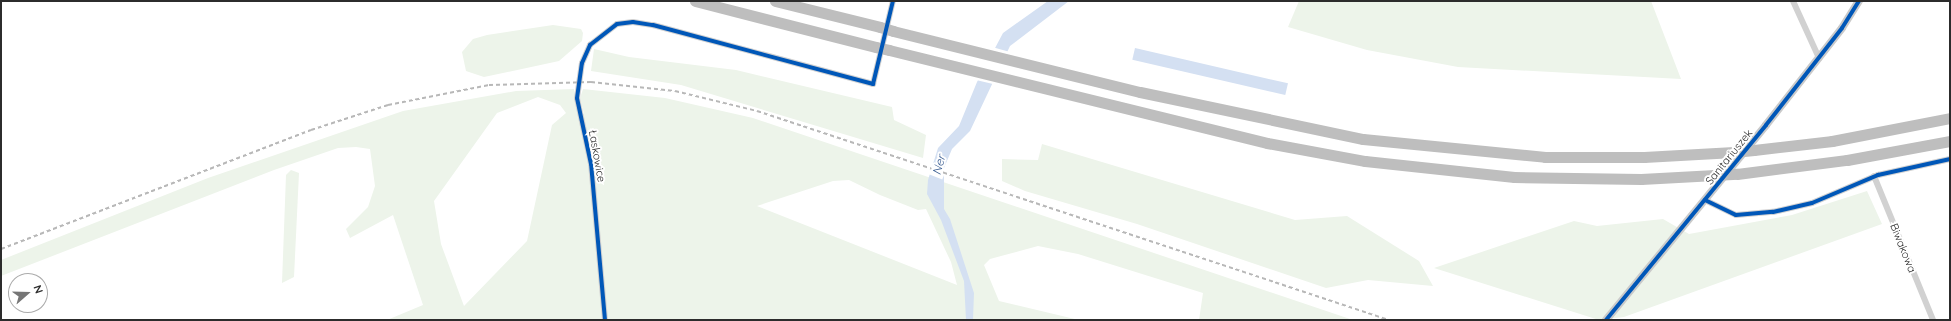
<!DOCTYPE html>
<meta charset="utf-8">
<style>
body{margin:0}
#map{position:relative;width:1951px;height:321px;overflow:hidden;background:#fff;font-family:Quicksand,sans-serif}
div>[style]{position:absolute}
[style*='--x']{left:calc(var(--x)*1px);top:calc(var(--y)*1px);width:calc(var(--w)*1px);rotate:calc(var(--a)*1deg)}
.green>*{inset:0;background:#edf4ea}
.water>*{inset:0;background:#d4e0f2;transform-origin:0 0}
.pier>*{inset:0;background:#fff;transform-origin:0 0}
.street>*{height:6px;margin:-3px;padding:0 3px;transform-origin:3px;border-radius:3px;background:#d1d1d1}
.secondary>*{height:8px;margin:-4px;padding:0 4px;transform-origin:4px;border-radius:4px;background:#cacaca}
.highway>*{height:11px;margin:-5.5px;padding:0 5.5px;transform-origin:5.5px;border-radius:5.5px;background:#bebebe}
.rail>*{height:2px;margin-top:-1px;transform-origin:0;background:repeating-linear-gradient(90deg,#b8b8b8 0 4px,transparent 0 7px)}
.highway-bridge>*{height:11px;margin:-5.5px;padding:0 5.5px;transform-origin:5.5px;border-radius:5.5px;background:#bebebe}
.cycleway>*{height:4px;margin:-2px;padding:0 2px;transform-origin:2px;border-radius:2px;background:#0057b8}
span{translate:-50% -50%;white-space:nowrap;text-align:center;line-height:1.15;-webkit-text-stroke:4px #fff;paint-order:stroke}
.street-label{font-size:11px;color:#2c2c2c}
.water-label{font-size:12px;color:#375b90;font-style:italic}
.frame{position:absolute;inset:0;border:2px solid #2c2c2c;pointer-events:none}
.north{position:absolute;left:8px;top:273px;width:40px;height:40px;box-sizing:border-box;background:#fff;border:1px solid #ababab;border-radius:50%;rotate:70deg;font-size:11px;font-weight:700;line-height:16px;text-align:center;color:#2c2c2c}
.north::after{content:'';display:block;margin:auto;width:14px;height:18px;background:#767676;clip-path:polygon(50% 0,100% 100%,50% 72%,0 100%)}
</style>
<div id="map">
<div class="green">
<i style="clip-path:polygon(1299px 1px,1651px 1px,1681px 79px,1458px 67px,1367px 50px,1288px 27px)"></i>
<i style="clip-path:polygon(553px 25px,581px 29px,583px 33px,582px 41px,559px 61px,484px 77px,466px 71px,462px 52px,473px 39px,487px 35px)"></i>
<i style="clip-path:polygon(594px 49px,629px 57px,736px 70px,892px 107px,894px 120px,926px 135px,923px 158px,681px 85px,591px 71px)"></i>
<i style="clip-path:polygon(evenodd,574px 89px,578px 114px,584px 114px,580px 98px,583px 89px,665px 98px,753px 118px,1353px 320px,1199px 320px,1203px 293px,1078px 254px,1038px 246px,990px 259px,984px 265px,999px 301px,1079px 320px,387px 320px,423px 305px,393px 215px,350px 238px,346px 229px,368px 207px,375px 186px,370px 149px,356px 147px,338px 148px,274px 170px,1px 276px,1px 260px,208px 178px,403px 111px,516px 91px,574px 89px,538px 97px,560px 105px,566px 113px,552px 125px,527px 241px,464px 306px,441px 244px,434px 201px,497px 113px,538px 97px,574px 89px,849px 180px,880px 195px,918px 210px,926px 209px,951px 262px,957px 285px,757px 206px,833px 181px,849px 180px)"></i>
<i style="clip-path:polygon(1042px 144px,1295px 220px,1347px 216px,1419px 261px,1433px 286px,1368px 280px,1326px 288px,1137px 224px,1025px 191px,1002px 181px,1002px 159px,1038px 160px)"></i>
<i style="clip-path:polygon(291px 170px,299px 173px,294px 277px,282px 283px,286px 175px)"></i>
<i style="clip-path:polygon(1867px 191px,1882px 224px,1624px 317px,1599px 320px,1434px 268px,1574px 221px,1597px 226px,1663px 219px,1689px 234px,1792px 215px)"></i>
</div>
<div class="water">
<i style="clip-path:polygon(1048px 1px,1069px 1px,1010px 46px,970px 131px,952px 149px,944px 168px,944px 209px,950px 219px,974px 293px,973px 320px,966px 320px,964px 281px,941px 220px,927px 194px,928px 180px,938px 148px,959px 126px,977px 82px,1003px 33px)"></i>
<i style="left:1135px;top:48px;width:157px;height:12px;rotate:13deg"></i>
</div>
<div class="pier">
<i style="clip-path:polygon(992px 47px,1010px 52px,993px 84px,976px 80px)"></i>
<i style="left:930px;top:164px;width:17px;height:10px;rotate:21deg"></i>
</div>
<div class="street">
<i style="--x:1793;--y:1;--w:63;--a:65.5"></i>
<i style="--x:1874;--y:176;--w:156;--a:67.7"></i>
<i style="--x:1705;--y:200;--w:34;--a:26"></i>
<i style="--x:1736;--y:215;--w:37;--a:-5"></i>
<i style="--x:1773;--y:212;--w:40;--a:-13"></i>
<i style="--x:1812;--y:203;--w:72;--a:-23"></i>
<i style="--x:1878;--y:175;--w:74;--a:-12.5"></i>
<i style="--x:605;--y:320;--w:157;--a:-95.1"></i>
<i style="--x:591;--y:164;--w:67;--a:-102"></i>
<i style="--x:577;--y:98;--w:35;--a:-82"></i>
<i style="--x:582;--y:63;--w:20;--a:-66"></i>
<i style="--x:590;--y:45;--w:34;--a:-38"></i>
<i style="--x:617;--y:24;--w:16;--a:-7"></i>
<i style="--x:633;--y:22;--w:20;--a:9"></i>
<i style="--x:653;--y:25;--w:228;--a:15"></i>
<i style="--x:873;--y:84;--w:85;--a:-76.5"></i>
</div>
<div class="secondary">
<i style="--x:1606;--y:320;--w:252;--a:-50.6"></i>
<i style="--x:1766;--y:125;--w:123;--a:-51.9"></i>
<i style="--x:1842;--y:28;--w:32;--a:-58"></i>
</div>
<div class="highway">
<i style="--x:695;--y:1;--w:187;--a:14.3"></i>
<i style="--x:775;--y:1;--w:108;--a:13.9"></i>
<i style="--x:893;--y:31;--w:254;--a:13.9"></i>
<i style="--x:1140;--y:92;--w:228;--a:11.9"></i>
<i style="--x:1363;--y:139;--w:183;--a:5.6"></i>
<i style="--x:1545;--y:157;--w:99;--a:0"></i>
<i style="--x:1644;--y:157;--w:90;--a:-3.2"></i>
<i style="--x:889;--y:50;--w:389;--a:13.8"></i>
<i style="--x:1267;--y:143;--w:100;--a:10.4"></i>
<i style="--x:1365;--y:161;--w:150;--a:6.1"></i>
<i style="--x:1514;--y:177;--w:127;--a:0.9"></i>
<i style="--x:1641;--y:179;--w:74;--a:-3.1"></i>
<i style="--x:1754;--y:150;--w:79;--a:-6.6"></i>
<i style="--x:1832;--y:141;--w:120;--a:-11"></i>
<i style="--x:1737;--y:174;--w:111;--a:-7.3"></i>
<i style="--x:1847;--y:160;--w:105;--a:-10.5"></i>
</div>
<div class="rail">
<i style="--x:1;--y:249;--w:332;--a:-21"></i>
<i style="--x:311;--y:130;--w:81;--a:-18"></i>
<i style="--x:388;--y:105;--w:103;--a:-11.2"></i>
<i style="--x:489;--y:85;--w:102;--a:-1.7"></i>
<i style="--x:591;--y:82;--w:84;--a:6.1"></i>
<i style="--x:675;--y:91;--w:84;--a:13.7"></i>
<i style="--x:757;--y:111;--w:666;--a:18.3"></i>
</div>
<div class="highway-bridge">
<i style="--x:880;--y:27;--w:14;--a:17"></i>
<i style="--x:876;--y:47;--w:13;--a:13"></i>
<i style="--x:1734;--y:152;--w:20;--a:-6"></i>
<i style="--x:1715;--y:175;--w:22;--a:-3"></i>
</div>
<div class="cycleway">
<i style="--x:1705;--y:200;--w:34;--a:26"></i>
<i style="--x:1736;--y:215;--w:37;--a:-5"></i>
<i style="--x:1773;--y:212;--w:40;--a:-13"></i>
<i style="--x:1812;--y:203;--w:72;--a:-23"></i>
<i style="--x:1878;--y:175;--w:74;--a:-12.5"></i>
<i style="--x:605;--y:320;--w:157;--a:-95.1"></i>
<i style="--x:591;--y:164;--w:67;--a:-102"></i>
<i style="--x:577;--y:98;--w:35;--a:-82"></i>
<i style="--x:582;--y:63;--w:20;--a:-66"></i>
<i style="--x:590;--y:45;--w:34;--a:-38"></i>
<i style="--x:617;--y:24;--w:16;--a:-7"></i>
<i style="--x:633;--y:22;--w:20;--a:9"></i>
<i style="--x:653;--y:25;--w:228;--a:15"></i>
<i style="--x:873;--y:84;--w:85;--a:-76.5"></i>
<i style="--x:1606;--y:320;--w:252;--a:-50.6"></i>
<i style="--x:1766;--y:125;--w:123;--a:-51.9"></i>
<i style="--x:1842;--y:28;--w:32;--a:-58"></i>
</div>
<div class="street-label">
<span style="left:597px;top:156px;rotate:80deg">Łaskowice</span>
<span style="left:1729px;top:157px;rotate:-51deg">Sanitariuszek</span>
<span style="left:1903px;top:248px;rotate:68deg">Biwakowa</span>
</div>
<div class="water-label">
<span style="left:939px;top:165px;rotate:-75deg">Ner</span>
</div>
<div class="frame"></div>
<div class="north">N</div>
</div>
